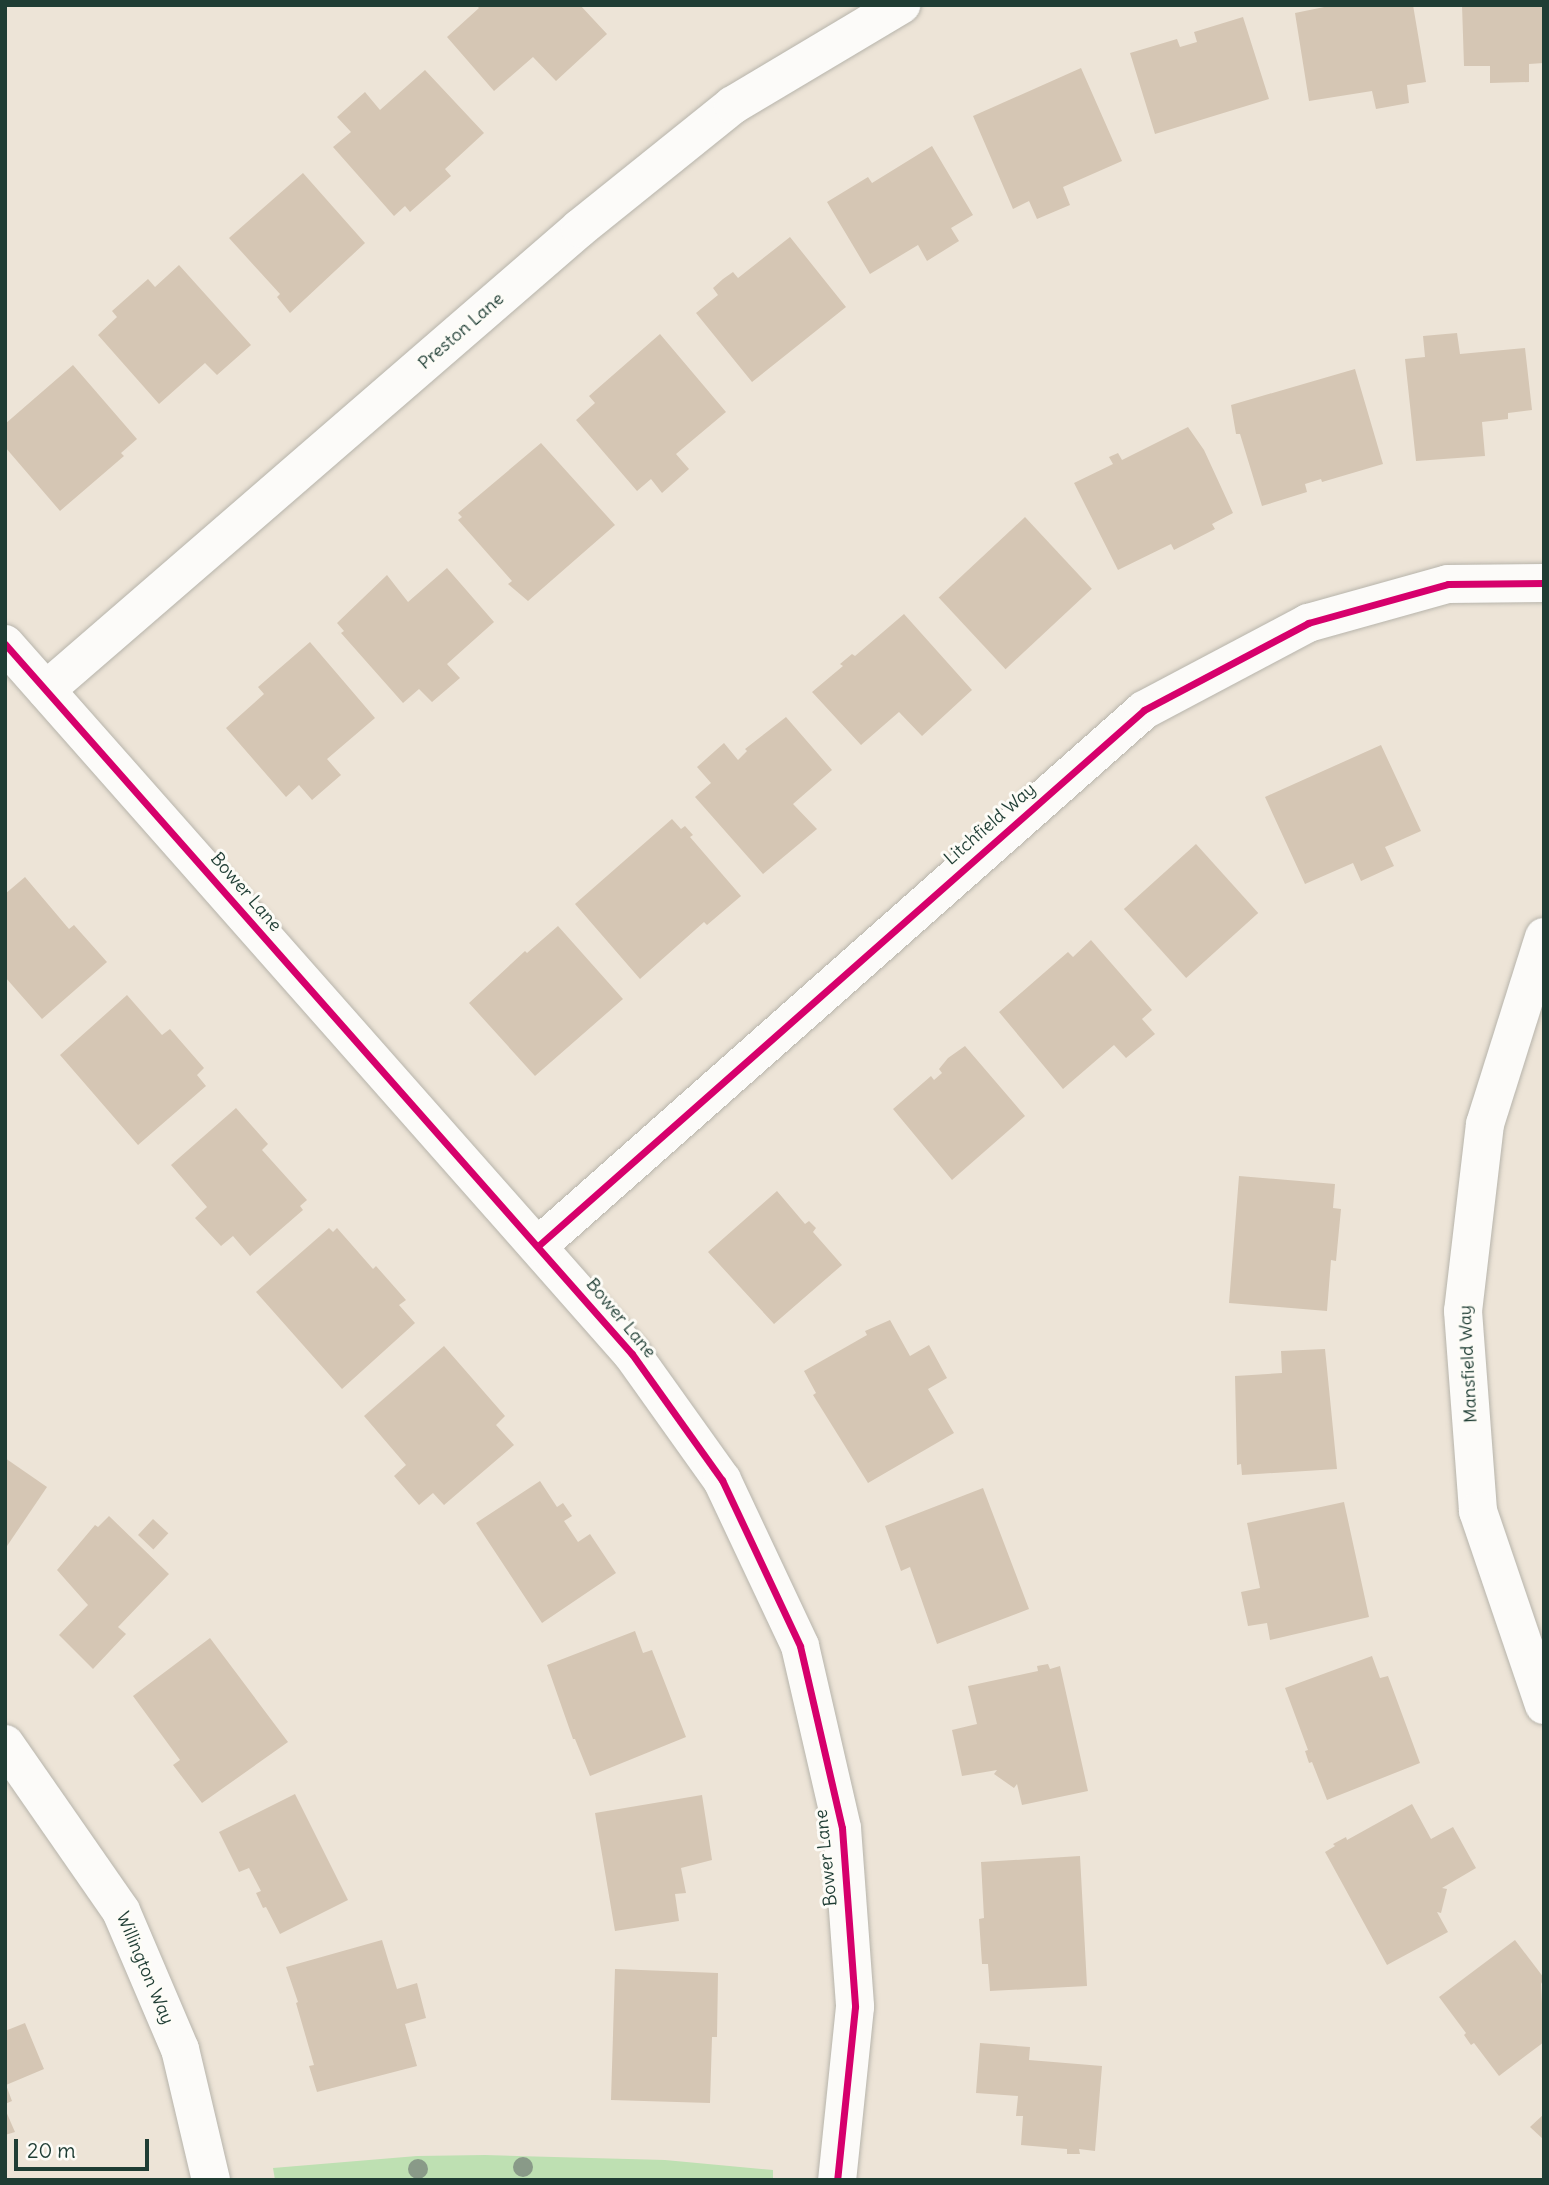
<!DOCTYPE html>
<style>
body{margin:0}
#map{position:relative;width:1549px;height:2185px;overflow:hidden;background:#ede4d7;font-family:Delius,sans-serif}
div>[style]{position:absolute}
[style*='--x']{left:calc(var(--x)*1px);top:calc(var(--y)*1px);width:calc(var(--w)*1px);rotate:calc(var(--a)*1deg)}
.green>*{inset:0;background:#bee0b2}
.building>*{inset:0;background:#d5c6b4;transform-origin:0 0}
.roads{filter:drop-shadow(0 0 2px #b7b4ab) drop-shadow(0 0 2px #b7b4ab)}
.street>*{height:38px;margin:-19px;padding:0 19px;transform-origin:19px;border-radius:19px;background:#fcfbf9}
.cycleway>*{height:7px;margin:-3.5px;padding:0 3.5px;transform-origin:3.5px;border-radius:3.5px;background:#d6006c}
.trees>*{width:20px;height:20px;margin:-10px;border-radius:50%;background:#899a88}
span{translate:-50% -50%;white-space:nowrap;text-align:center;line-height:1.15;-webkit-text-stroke:6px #fdfcf7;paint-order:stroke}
.street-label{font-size:18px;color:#1f3d34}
.frame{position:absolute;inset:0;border:7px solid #1f3d34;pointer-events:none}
.scale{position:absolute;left:14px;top:2139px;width:135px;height:32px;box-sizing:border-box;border:4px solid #1f3d34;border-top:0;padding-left:9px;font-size:21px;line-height:24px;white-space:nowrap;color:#1f3d34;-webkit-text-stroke:5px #fdfcf7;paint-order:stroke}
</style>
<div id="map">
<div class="green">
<i style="clip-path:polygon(485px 2155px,665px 2160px,773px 2170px,773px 2180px,275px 2180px,273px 2168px,417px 2156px)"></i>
</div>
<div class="building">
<i style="clip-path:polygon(476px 5px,580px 5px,607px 34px,556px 81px,533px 57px,494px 91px,447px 37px,479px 8px)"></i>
<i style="clip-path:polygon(1334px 5px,1413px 5px,1426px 82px,1407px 85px,1409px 103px,1376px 109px,1372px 91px,1309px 101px,1295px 13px)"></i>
<i style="clip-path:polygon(1462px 5px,1544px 5px,1544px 63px,1529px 64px,1529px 82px,1490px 83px,1490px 66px,1464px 66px)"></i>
<i style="clip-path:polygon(1243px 17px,1269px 99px,1155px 134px,1130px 53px,1177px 39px,1180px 47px,1197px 42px,1194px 32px)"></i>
<i style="clip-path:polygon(1081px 68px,1122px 161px,1063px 187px,1070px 205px,1037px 219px,1029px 201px,1013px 209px,973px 116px)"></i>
<i style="clip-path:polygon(425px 70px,484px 133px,445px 169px,451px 176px,410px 212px,405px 206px,394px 216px,333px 147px,351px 132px,337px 117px,365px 92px,380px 110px)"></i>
<i style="clip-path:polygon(932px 146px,973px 215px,951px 228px,959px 241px,927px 261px,918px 245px,870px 274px,827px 202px,868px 177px,872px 183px)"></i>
<i style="clip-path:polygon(303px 173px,365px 243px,290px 313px,277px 297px,280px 294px,229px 238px)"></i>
<i style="clip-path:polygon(790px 237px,846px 307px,752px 382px,696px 313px,718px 295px,713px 288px,723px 279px,733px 272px,738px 278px)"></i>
<i style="clip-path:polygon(179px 265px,251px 345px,217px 375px,205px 363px,159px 404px,98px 335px,117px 317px,112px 311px,148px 279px,155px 287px)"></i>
<i style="clip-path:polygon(1457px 333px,1460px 354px,1525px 348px,1532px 410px,1508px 413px,1508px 419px,1482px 422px,1485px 456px,1416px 461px,1405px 359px,1425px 357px,1423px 336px)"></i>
<i style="clip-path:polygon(660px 334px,726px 412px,676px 454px,689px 469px,662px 493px,651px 479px,637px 491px,576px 420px,595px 403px,589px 396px)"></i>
<i style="clip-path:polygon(73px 365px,137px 439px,121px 453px,124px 456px,60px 511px,5px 447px,5px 424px)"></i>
<i style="clip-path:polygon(1355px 369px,1383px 464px,1322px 482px,1321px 479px,1305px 484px,1307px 492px,1262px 506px,1240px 434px,1236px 434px,1231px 405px)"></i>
<i style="clip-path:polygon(1188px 427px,1204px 450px,1233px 513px,1212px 524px,1215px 529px,1174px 550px,1171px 544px,1118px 570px,1074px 483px,1113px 464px,1109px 457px,1118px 453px,1122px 460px)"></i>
<i style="clip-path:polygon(541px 443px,615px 525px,528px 601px,508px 584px,512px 581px,458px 520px,462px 517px,458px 513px)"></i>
<i style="left:1025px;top:517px;width:98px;height:118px;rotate:47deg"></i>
<i style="clip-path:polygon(447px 568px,494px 622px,447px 664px,460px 678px,432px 702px,419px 689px,403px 703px,341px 633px,344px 631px,337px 623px,387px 575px,408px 602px)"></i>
<i style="clip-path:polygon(904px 614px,972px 690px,922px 736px,899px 712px,861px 745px,812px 692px,843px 666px,840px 664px,852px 654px,855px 656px)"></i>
<i style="clip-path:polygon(310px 642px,375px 718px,327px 759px,341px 775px,312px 800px,299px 785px,286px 797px,226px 728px,264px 694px,258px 687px)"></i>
<i style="clip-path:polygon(786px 717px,832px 770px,793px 804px,817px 829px,763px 874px,695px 797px,711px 783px,697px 767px,724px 743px,738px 760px,747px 751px,745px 749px)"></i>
<i style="clip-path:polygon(1381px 745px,1421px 831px,1385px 847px,1394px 866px,1361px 881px,1353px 863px,1305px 884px,1265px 797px)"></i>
<i style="clip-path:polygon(672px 819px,681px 829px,685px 826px,693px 835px,690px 837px,741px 896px,707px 925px,704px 922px,640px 979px,575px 904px)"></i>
<i style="left:1196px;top:844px;width:93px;height:97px;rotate:48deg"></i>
<i style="clip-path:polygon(25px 877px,69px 929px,74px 925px,107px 962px,42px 1019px,5px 977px,5px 894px)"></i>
<i style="clip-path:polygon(558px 926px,623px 999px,535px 1076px,469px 1003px,525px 951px,527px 953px)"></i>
<i style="clip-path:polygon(1091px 940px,1152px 1010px,1142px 1019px,1155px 1034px,1126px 1058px,1114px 1045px,1063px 1089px,999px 1012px,1068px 952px,1073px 957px)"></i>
<i style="clip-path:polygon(127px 995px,162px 1035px,170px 1029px,204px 1068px,197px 1075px,206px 1086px,138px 1145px,60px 1055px)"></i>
<i style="clip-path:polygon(965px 1046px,1025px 1116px,952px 1180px,893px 1109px,931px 1076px,934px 1080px,942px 1073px,939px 1069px,948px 1058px)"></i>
<i style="clip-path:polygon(236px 1108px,268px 1144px,262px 1150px,307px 1200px,300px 1206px,303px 1210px,250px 1256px,233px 1236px,221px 1246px,195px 1218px,207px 1207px,171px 1165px)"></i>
<i style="clip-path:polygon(1239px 1176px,1335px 1184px,1333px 1208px,1341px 1209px,1336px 1261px,1331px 1260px,1327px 1311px,1229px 1303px)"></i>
<i style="clip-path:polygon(777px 1191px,805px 1224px,809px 1221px,816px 1228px,813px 1232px,842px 1265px,774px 1324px,708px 1252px)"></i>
<i style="clip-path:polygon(329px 1228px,333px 1232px,337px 1228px,373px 1269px,376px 1266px,406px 1300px,399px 1305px,415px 1323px,342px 1389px,256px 1292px)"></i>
<i style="clip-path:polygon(890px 1320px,910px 1356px,929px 1345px,947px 1378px,928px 1389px,954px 1433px,868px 1483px,813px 1395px,816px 1393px,804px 1371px,867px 1335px,865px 1331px)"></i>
<i style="clip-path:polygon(444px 1346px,505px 1416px,496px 1425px,514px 1445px,444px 1505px,433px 1493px,419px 1505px,394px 1476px,406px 1465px,364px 1416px)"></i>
<i style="clip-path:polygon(1325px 1349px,1337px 1469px,1242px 1475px,1241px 1464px,1237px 1465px,1235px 1376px,1282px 1373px,1281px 1351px)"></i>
<i style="clip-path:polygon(5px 1458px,47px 1487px,5px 1549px)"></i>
<i style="clip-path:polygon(540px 1481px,557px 1507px,563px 1503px,572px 1516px,564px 1521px,578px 1542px,590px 1534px,616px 1573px,542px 1623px,476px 1523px)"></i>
<i style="clip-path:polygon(983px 1488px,1029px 1609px,937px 1644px,910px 1567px,901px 1571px,885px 1526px)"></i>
<i style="clip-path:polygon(1344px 1502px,1369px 1617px,1270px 1640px,1267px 1623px,1248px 1626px,1241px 1592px,1260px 1588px,1247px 1523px)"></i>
<i style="clip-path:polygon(109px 1516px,169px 1574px,118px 1627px,126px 1634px,93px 1669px,59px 1635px,88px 1605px,57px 1570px,95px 1525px,98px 1527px)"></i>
<i style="left:153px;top:1519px;width:21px;height:22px;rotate:43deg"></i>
<i style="clip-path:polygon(635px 1631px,643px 1653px,652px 1650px,686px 1737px,590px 1776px,575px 1739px,573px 1739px,547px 1665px)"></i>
<i style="clip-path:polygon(210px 1638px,288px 1742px,202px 1803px,173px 1765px,180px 1760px,133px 1696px)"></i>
<i style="clip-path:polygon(1372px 1656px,1380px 1678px,1388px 1676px,1420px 1763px,1327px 1800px,1312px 1762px,1309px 1763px,1305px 1751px,1308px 1750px,1285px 1688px)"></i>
<i style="clip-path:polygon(1048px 1664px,1050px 1669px,1060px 1666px,1088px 1791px,1022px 1805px,1017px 1784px,1014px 1788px,994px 1774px,997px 1770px,962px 1776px,952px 1730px,977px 1724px,968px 1686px,1038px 1671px,1037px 1666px)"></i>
<i style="clip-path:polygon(295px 1794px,348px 1900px,280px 1934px,266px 1907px,263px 1908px,256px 1893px,261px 1891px,249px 1868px,239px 1872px,219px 1832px)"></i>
<i style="clip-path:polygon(702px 1795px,712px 1860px,681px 1868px,686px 1893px,675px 1894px,679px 1921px,615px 1931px,595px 1813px)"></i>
<i style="clip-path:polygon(1412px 1804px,1431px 1839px,1453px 1827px,1476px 1868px,1442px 1888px,1447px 1889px,1441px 1913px,1437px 1912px,1448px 1932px,1387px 1965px,1325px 1852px,1335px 1846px,1333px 1844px,1346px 1837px,1347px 1840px)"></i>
<i style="clip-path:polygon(1080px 1856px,1087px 1986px,990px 1991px,988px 1964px,982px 1964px,979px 1919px,984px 1918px,981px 1862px)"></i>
<i style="clip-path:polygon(382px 1940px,397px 1989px,417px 1983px,426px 2018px,405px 2024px,417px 2066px,317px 2092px,309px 2066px,314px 2065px,296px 2003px,298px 2002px,286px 1967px)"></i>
<i style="clip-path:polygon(1515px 1940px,1544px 1978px,1541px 1984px,1544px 2042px,1499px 2076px,1474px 2043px,1471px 2045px,1464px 2035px,1466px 2033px,1439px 1997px)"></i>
<i style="clip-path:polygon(615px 1969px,718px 1973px,717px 2037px,712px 2037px,710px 2103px,611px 2100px)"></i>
<i style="clip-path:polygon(25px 2023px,44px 2069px,6px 2085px,12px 2101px,5px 2104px,5px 2031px)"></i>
<i style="clip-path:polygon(980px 2043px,1030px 2047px,1029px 2060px,1102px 2066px,1095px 2151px,1079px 2149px,1080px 2154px,1067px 2154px,1067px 2149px,1021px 2145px,1023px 2116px,1016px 2116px,1018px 2096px,976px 2093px)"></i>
<i style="clip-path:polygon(5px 2109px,15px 2132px,5px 2135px)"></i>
<i style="clip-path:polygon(1544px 2114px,1544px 2140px,1530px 2127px)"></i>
</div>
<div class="roads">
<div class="street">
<i style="--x:5;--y:644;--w:947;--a:48.55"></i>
<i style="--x:632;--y:1354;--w:155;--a:54.5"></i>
<i style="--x:722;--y:1480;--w:183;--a:64.8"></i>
<i style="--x:800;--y:1646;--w:187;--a:77"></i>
<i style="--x:842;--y:1828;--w:179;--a:85.8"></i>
<i style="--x:855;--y:2007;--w:174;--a:95.9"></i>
<i style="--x:46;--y:690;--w:706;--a:-40.87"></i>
<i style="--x:580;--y:228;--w:196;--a:-38.8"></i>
<i style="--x:733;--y:105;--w:196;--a:-30.8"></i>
<i style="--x:1544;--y:937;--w:196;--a:107.5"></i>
<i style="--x:1485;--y:1124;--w:188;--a:96.7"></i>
<i style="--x:1463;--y:1311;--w:201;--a:85.7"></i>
<i style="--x:1478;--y:1511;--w:205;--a:71.2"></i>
<i style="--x:538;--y:1246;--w:809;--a:-41.49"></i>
<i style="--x:1144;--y:710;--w:186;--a:-27.9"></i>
<i style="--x:1308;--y:623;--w:145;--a:-15.6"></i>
<i style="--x:1448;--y:584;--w:96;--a:-0.6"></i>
<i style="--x:5;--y:1744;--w:203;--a:55.2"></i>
<i style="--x:121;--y:1911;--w:150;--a:66.9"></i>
<i style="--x:180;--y:2049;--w:135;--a:76.7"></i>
</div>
</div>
<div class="cycleway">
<i style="--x:5;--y:644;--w:947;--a:48.55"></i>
<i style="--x:632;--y:1354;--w:155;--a:54.5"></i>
<i style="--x:722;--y:1480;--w:183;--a:64.8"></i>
<i style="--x:800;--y:1646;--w:187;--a:77"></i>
<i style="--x:842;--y:1828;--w:179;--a:85.8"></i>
<i style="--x:855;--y:2007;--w:174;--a:95.9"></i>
<i style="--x:538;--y:1246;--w:809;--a:-41.49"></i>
<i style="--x:1144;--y:710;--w:186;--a:-27.9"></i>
<i style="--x:1308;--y:623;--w:145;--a:-15.6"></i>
<i style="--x:1448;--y:584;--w:96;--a:-0.6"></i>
</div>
<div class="trees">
<i style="left:523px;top:2167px"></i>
<i style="left:418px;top:2169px"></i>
</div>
<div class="street-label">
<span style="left:461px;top:331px;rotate:-41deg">Preston Lane</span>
<span style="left:990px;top:824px;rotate:-41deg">Litchfield Way</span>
<span style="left:246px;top:892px;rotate:49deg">Bower Lane</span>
<span style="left:621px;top:1318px;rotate:50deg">Bower Lane</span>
<span style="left:1468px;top:1364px;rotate:-93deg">Mansfield Way</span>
<span style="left:826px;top:1858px;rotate:-96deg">Bower Lane</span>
<span style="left:145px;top:1968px;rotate:67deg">Willington Way</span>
</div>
<div class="frame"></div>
<div class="scale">20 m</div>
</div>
